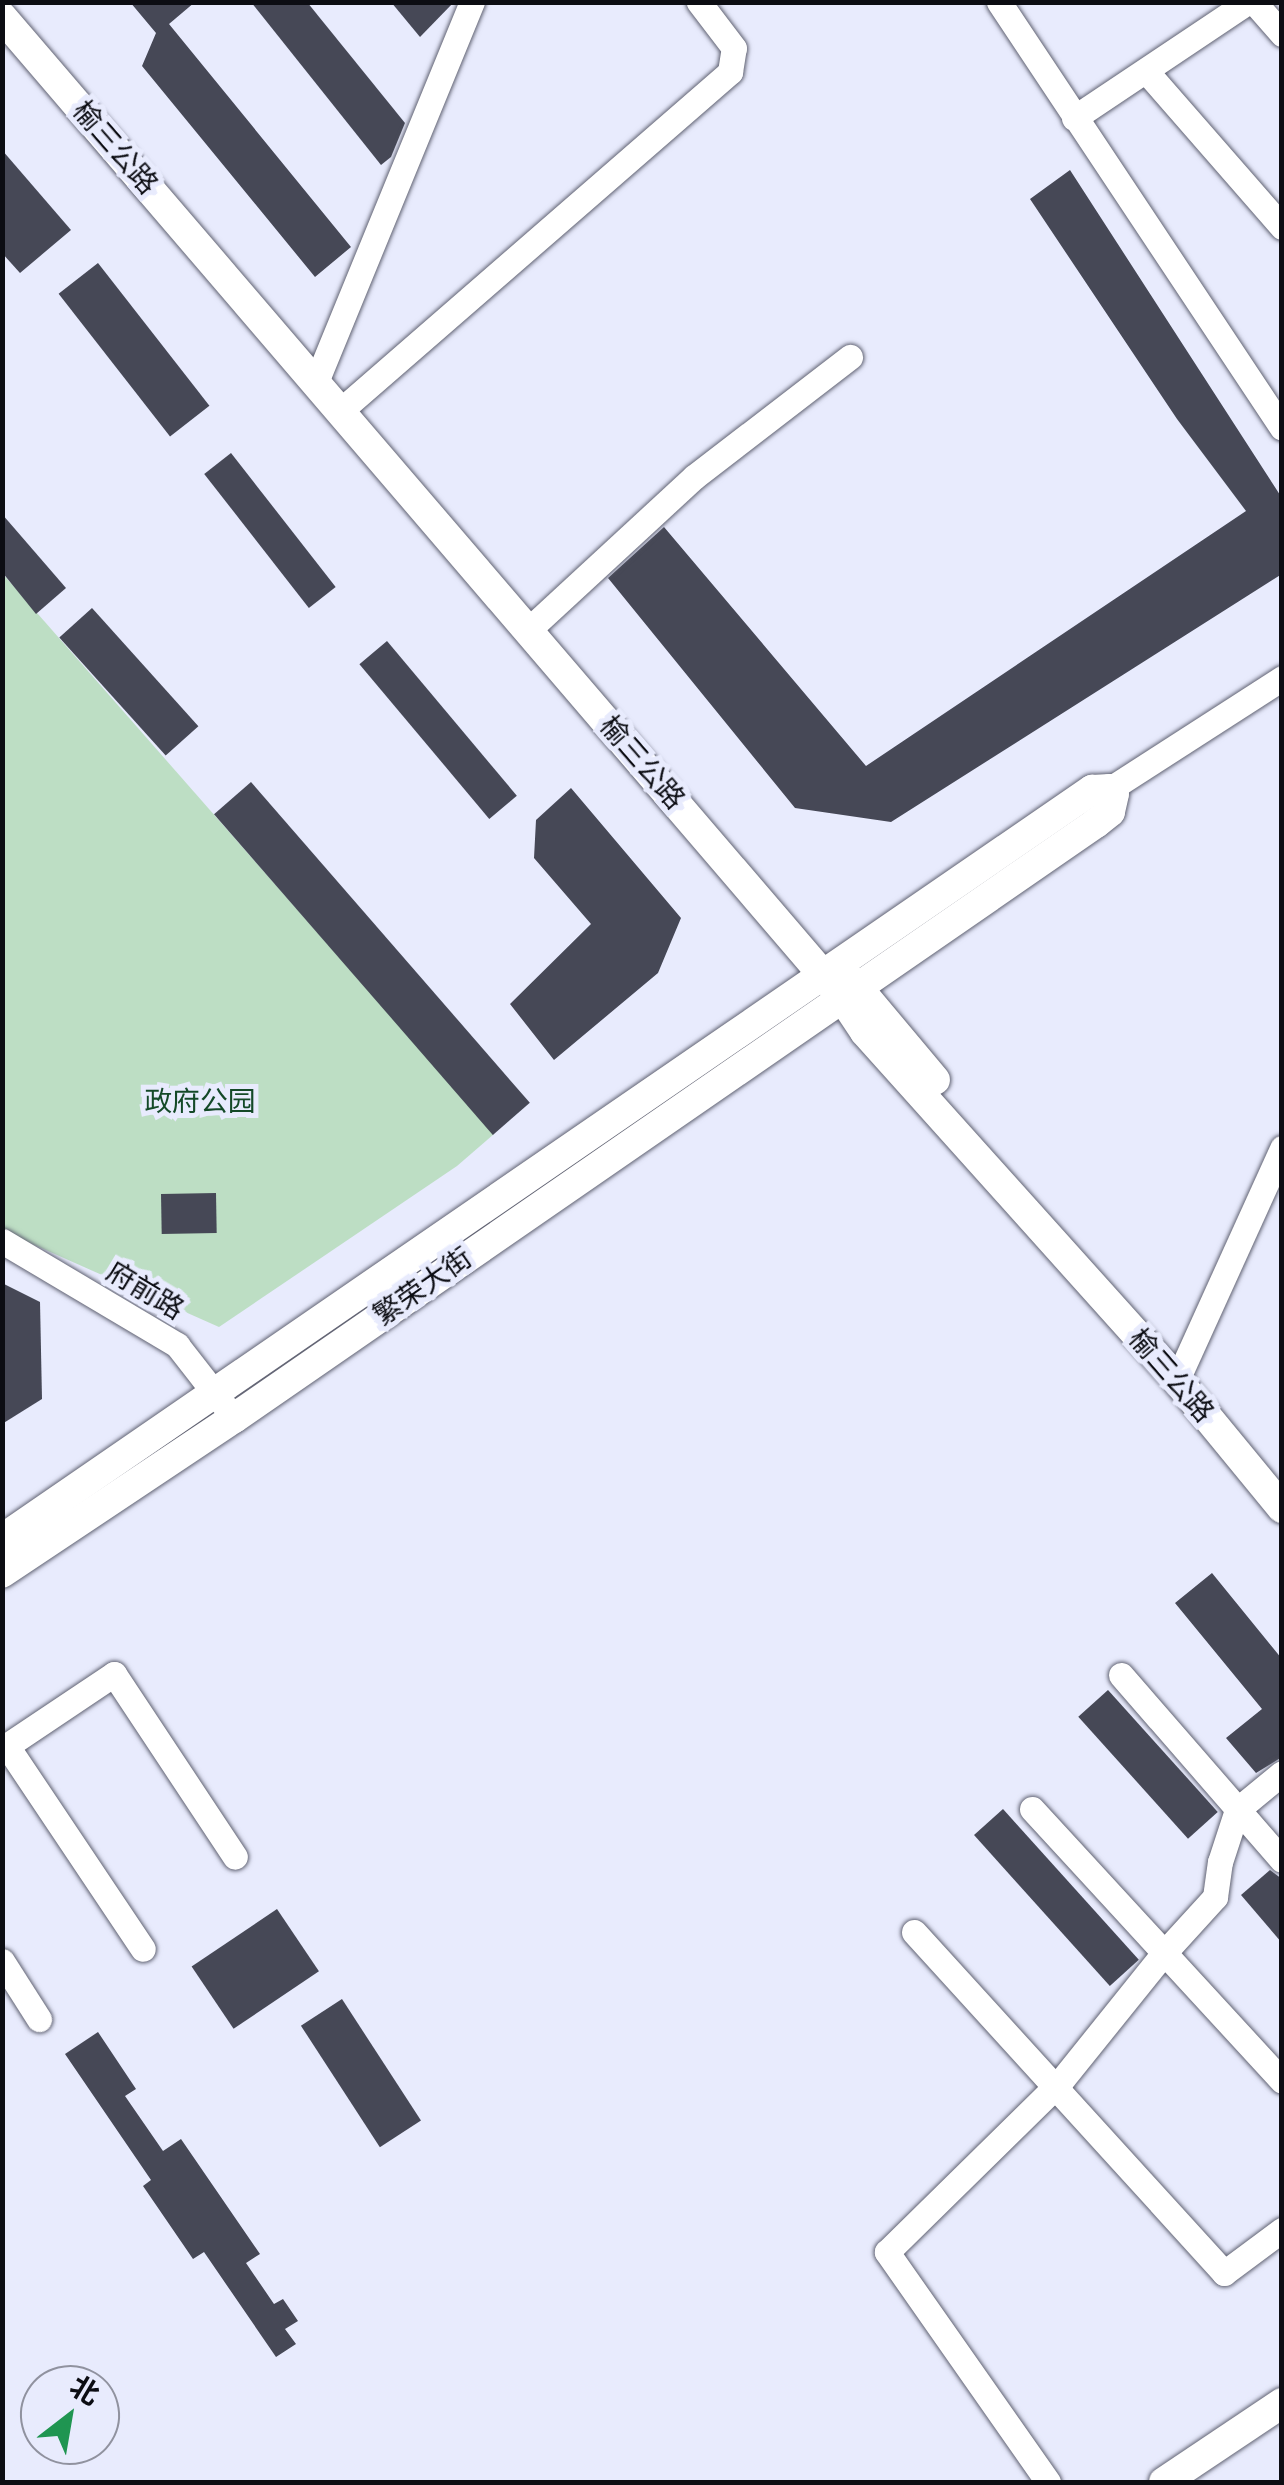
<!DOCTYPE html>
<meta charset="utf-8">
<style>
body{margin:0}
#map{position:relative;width:1284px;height:2485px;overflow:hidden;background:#e8ebfd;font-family:Karla,"Noto Sans SC",sans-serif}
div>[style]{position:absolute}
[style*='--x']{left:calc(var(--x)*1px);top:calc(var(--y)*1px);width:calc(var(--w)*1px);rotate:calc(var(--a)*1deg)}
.green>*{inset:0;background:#bddec4}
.building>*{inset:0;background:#464856;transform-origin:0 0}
.roads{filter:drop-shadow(0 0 2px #606272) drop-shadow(0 0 2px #606272)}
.minor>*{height:25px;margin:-12.5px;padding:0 12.5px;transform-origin:12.5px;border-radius:12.5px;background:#fff}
.major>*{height:30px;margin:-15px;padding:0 15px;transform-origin:15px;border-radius:15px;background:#fff}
span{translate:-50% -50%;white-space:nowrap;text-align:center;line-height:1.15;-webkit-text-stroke:10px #e8ebfd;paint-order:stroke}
.street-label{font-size:28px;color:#0c0d13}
.park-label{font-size:28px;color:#144928}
.frame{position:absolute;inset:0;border:5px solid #0c0d13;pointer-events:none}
.north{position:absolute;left:20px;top:2365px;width:100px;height:100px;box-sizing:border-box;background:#e8ebfd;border:2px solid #90929f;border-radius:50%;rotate:31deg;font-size:28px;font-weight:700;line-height:40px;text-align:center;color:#0c0d13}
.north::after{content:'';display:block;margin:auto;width:35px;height:45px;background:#1f9551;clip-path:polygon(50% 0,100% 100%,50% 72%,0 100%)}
</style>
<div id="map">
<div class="green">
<i style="clip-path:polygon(2px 573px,494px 1134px,457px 1166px,219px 1327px,3px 1231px)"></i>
</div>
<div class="building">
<i style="clip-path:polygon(130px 2px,195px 2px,169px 24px,351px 247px,315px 277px,142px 66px,156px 33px)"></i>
<i style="clip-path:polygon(251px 2px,307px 2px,405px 123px,391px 157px,381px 165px)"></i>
<i style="clip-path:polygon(391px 2px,454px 2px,420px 37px)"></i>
<i style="clip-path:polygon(2px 150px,71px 230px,20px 273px,2px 253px)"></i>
<i style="clip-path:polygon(1070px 170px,1282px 498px,1282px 574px,891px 822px,795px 808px,608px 578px,664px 527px,866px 766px,1246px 511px,1177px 419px,1030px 199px)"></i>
<i style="left:98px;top:263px;width:181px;height:50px;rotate:52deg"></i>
<i style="left:231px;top:453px;width:170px;height:34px;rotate:52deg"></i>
<i style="clip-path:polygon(2px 514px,66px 588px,36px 614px,2px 572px)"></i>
<i style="left:92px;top:608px;width:159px;height:44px;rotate:48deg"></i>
<i style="left:387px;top:641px;width:202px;height:36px;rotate:50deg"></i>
<i style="left:251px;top:782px;width:425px;height:49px;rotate:49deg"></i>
<i style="clip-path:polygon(571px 788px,681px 918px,658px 973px,554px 1060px,510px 1004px,591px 924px,534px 858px,536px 820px)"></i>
<i style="left:216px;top:1193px;width:40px;height:55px;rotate:89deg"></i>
<i style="clip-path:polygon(2px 1283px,40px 1302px,42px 1399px,2px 1424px)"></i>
<i style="clip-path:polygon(1212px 1573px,1282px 1659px,1282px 1757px,1256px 1773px,1226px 1738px,1262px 1709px,1175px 1603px)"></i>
<i style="left:1108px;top:1690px;width:164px;height:40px;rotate:48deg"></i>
<i style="left:1003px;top:1809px;width:203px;height:39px;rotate:48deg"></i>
<i style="clip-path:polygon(1270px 1870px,1282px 1879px,1282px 1943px,1241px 1895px)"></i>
<i style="left:277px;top:1909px;width:75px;height:103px;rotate:56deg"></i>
<i style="left:342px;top:1999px;width:145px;height:49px;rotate:57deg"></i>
<i style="clip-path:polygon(98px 2032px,136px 2089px,125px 2096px,163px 2151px,181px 2139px,260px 2254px,246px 2263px,274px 2304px,283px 2299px,298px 2321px,285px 2329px,296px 2344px,276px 2357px,204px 2252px,193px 2259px,143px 2186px,151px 2180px,65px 2054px)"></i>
</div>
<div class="roads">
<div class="minor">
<i style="--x:999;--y:2;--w:511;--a:56.4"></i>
<i style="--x:1254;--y:2;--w:43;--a:48.8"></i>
<i style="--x:1146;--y:71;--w:207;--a:48.9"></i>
<i style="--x:1074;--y:118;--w:208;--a:-33.8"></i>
<i style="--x:316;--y:382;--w:411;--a:-67.7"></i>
<i style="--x:340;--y:411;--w:517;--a:-41"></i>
<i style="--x:730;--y:72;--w:24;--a:-81"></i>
<i style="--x:734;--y:48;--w:58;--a:-127.3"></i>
<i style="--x:538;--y:621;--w:212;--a:-42.7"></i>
<i style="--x:694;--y:477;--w:197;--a:-37.6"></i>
<i style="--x:1110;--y:789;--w:205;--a:-32.8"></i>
<i style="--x:2;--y:1241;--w:204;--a:30.7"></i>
<i style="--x:177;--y:1345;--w:93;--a:52"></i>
<i style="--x:1177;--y:1380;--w:255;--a:-65.6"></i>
<i style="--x:1121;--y:1675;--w:245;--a:49"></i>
<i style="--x:7;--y:1746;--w:244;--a:56.2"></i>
<i style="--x:2;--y:1749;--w:135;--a:-33.8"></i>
<i style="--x:114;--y:1674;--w:219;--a:56.5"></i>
<i style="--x:1032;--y:1809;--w:369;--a:47.4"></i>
<i style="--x:914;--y:1932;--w:461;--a:47.7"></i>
<i style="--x:1224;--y:2273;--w:72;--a:-36.6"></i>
<i style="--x:2;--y:1961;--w:69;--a:57.5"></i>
<i style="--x:1048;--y:2482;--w:281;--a:-125"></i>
<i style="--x:887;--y:2252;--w:244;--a:-44.5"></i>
<i style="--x:1061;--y:2081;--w:164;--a:-51.2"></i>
<i style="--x:1164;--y:1953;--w:76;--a:-47.7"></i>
<i style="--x:1215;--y:1897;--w:35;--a:-82"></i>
<i style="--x:1220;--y:1862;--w:55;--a:-71.9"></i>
<i style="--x:1237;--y:1810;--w:58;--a:-39.4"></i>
</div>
<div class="major">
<i style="--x:2;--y:17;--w:1289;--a:49.4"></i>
<i style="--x:841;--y:996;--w:43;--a:56.3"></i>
<i style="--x:865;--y:1032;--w:467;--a:48.1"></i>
<i style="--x:1177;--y:1380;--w:166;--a:50.6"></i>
<i style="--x:852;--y:981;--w:129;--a:50"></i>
<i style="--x:2;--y:1539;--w:1323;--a:-34.5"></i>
<i style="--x:1092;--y:790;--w:18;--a:-3"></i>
<i style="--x:1110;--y:789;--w:6;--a:51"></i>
<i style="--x:1114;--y:794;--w:18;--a:103"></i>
<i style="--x:1110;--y:812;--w:18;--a:142"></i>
<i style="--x:1096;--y:823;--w:1047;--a:145.38"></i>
<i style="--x:234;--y:1418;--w:279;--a:146.3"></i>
<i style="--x:1164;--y:2482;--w:142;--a:-33.8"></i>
</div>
</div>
<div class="street-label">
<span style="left:115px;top:148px;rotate:49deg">榆三公路</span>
<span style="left:642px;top:763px;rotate:49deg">榆三公路</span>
<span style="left:423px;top:1287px;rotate:-35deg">繁荣大街</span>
<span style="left:145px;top:1291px;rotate:31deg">府前路</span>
<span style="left:1171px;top:1376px;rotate:49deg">榆三公路</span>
</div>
<div class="park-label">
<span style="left:200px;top:1102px">政府公园</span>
</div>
<div class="frame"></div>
<div class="north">北</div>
</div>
